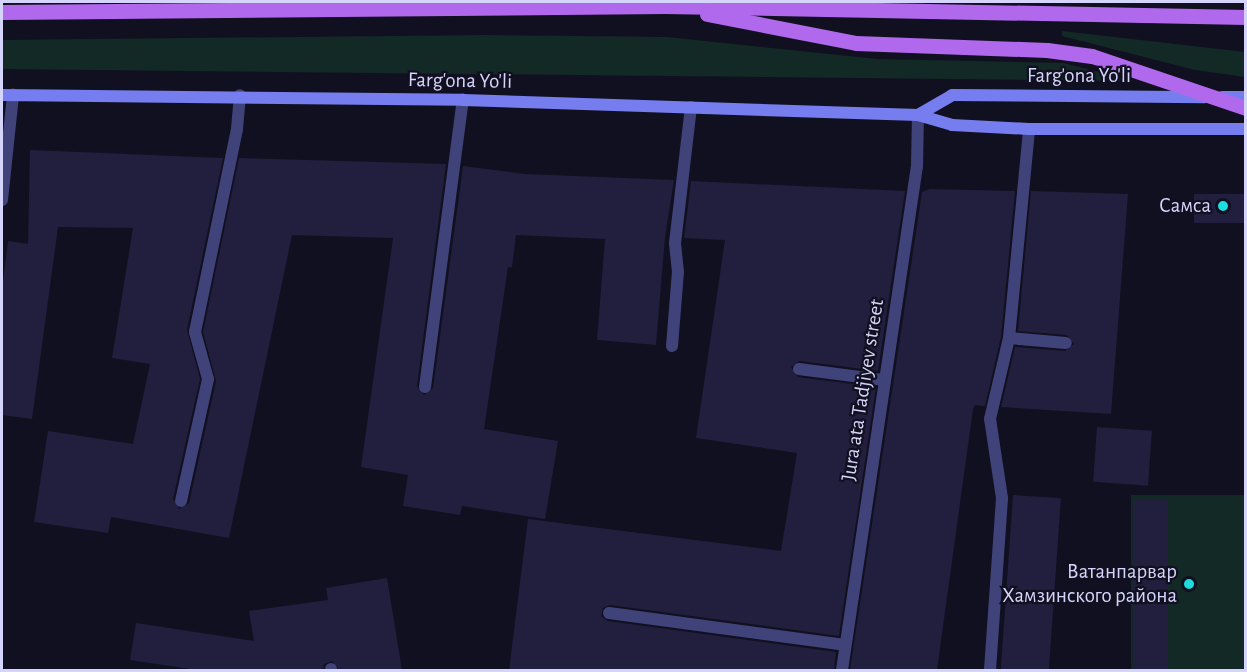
<!DOCTYPE html>
<meta charset="utf-8">
<style>
body{margin:0}
#map{position:relative;width:1247px;height:672px;overflow:hidden;background:#111020;font-family:"Alegreya Sans",sans-serif}
div>[style]{position:absolute}
[style*='--x']{left:calc(var(--x)*1px);top:calc(var(--y)*1px);width:calc(var(--w)*1px);rotate:calc(var(--a)*1deg)}
.green>*{inset:0;background:#132926;transform-origin:0 0}
.building>*{inset:0;background:#221e3e;transform-origin:0 0}
.lane>*{height:12px;margin:-6px;padding:0 6px;transform-origin:6px;border-radius:6px;background:#404379}
.street>*{height:12px;margin:-6px;padding:0 6px;transform-origin:6px;border-radius:6px;background:#404379}
.secondary>*{height:12px;margin:-6px;padding:0 6px;transform-origin:6px;border-radius:6px;background:#767dee}
.primary>*{height:15px;margin:-7.5px;padding:0 7.5px;transform-origin:7.5px;border-radius:7.5px;background:#b068ed}
.dots>*{width:16px;height:16px;translate:-50% -50%;box-sizing:border-box;border:3px solid #111020;border-radius:50%}
span{translate:-50% -50%;white-space:nowrap;text-align:center;line-height:1.15;-webkit-text-stroke:4.5px #111020;paint-order:stroke}
.street-label{font-size:21px;color:#d5d4fa}
.poi-label{font-size:21px;color:#d5d4fa}
.right{translate:-100% -50%;text-align:right}
.frame{position:absolute;inset:0;border:3px solid #d5d4fa;pointer-events:none}
</style>
<div id="map">
<div class="green">
<i style="clip-path:polygon(1062px 31px,1245px 52px,1245px 77px,1195px 70px,1062px 36px)"></i>
<i style="clip-path:polygon(484px 35px,667px 37px,877px 59px,1063px 63px,1134px 81px,2px 69px,2px 40px)"></i>
<i style="left:1245px;top:495px;width:175px;height:114px;rotate:90deg"></i>
</div>
<div class="building">
<i style="clip-path:polygon(30px 150px,223px 158px,187px 330px,200px 379px,173px 499px,179px 509px,189px 503px,216px 381px,203px 332px,239px 158px,446px 164px,417px 386px,424px 395px,433px 388px,463px 166px,525px 174px,674px 180px,665px 237px,656px 345px,597px 340px,605px 239px,516px 235px,512px 267px,508px 267px,484px 429px,558px 441px,545px 519px,462px 506px,460px 515px,403px 506px,408px 475px,361px 467px,393px 238px,292px 235px,229px 538px,111px 517px,108px 533px,34px 522px,48px 431px,133px 444px,150px 364px,112px 358px,133px 228px,58px 227px,32px 419px,2px 415px,2px 289px,8px 241px,28px 244px)"></i>
<i style="clip-path:polygon(691px 181px,905px 191px,878px 371px,800px 361px,791px 367px,798px 377px,876px 387px,839px 636px,610px 605px,603px 608px,601px 616px,608px 621px,836px 652px,834px 670px,509px 670px,528px 519px,781px 551px,797px 453px,696px 438px,725px 240px,684px 238px)"></i>
<i style="clip-path:polygon(930px 189px,1015px 191px,1001px 337px,985px 406px,975px 405px,973px 409px,937px 670px,850px 670px,922px 192px)"></i>
<i style="clip-path:polygon(1031px 191px,1128px 194px,1111px 414px,1001px 407px,1015px 347px,1065px 351px,1074px 344px,1067px 335px,1018px 331px)"></i>
<i style="left:1194px;top:194px;width:51px;height:29px"></i>
<i style="left:1097px;top:427px;width:55px;height:55px;rotate:4deg"></i>
<i style="left:1013px;top:495px;width:48px;height:175px;rotate:4deg"></i>
<i style="left:1133px;top:499px;width:35px;height:171px"></i>
<i style="clip-path:polygon(387px 578px,402px 670px,339px 670px,332px 661px,324px 664px,323px 670px,197px 670px,130px 660px,136px 623px,254px 641px,249px 611px,328px 600px,326px 588px)"></i>
</div>
<div class="lane">
<i style="--x:2;--y:200;--w:106;--a:-84"></i>
<i style="--x:1009;--y:338;--w:57;--a:5"></i>
<i style="--x:672;--y:346;--w:74;--a:-85.4"></i>
<i style="--x:678;--y:272;--w:29;--a:-96"></i>
<i style="--x:675;--y:243;--w:137;--a:-83.3"></i>
<i style="--x:799;--y:369;--w:86;--a:7.4"></i>
<i style="--x:425;--y:387;--w:290;--a:-82.5"></i>
<i style="--x:181;--y:501;--w:125;--a:-77.5"></i>
<i style="--x:208;--y:379;--w:49;--a:-105.5"></i>
<i style="--x:195;--y:332;--w:207;--a:-78.3"></i>
<i style="--x:237;--y:129;--w:34;--a:-85"></i>
<i style="--x:609;--y:613;--w:238;--a:7.7"></i>
<i style="--x:331;--y:669;--w:1;--a:90"></i>
<i style="--x:990;--y:670;--w:172;--a:-86"></i>
<i style="--x:1002;--y:498;--w:80;--a:-98.6"></i>
<i style="--x:990;--y:419;--w:83;--a:-76.8"></i>
<i style="--x:1009;--y:338;--w:210;--a:-84.5"></i>
</div>
<div class="street">
<i style="--x:842;--y:670;--w:510;--a:-81.54"></i>
<i style="--x:917;--y:166;--w:51;--a:-88.9"></i>
</div>
<div class="secondary">
<i style="--x:2;--y:95;--w:461;--a:0.6"></i>
<i style="--x:463;--y:100;--w:455;--a:1.9"></i>
<i style="--x:918;--y:115;--w:35;--a:16"></i>
<i style="--x:952;--y:125;--w:77;--a:3"></i>
<i style="--x:1029;--y:129;--w:217;--a:0"></i>
<i style="--x:1222;--y:97;--w:24;--a:0"></i>
<i style="--x:918;--y:115;--w:39;--a:-30"></i>
<i style="--x:952;--y:95;--w:253;--a:0.5"></i>
</div>
<div class="primary">
<i style="--x:2;--y:12;--w:663;--a:-0.52"></i>
<i style="--x:665;--y:6;--w:581;--a:1.08"></i>
<i style="--x:707;--y:14;--w:152;--a:11"></i>
<i style="--x:856;--y:43;--w:191;--a:2.1"></i>
<i style="--x:1047;--y:50;--w:45;--a:7.6"></i>
<i style="--x:1092;--y:56;--w:163;--a:18.7"></i>
</div>
<div class="dots">
<i style="left:1223px;top:206px;background:#1bdcdf"></i>
<i style="left:1189px;top:584px;background:#1bdcdf"></i>
</div>
<div class="street-label">
<span style="left:1079px;top:76px">Farg'ona Yo'li</span>
<span style="left:460px;top:81px;rotate:1deg">Farg'ona Yo'li</span>
<span style="left:863px;top:390px;rotate:-81deg">Jura аta Tadjiyev street</span>
</div>
<div class="poi-label">
<span class="right" style="left:1211px;top:206px">Самса</span>
<span class="right" style="left:1177px;top:584px">Ватанпарвар<br>Хамзинского района</span>
</div>
<div class="frame"></div>
</div>
